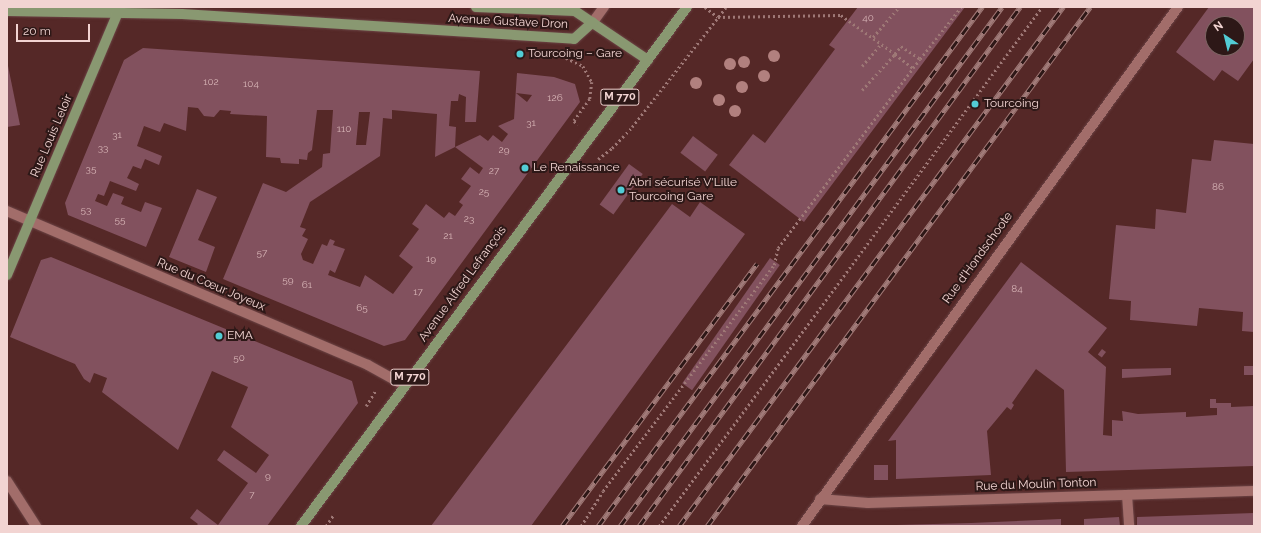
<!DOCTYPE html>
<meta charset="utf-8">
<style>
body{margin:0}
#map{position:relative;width:1261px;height:533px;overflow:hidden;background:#552827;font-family:Raleway,sans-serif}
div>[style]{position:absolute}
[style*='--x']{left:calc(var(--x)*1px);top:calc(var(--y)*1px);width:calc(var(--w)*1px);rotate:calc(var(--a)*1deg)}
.building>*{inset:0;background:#82515e;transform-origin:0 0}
.path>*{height:2.5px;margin-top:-1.25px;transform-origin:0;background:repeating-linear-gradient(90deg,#9e7876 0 2px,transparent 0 5px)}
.roads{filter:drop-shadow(0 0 1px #6c4546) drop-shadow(0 0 1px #6c4546)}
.minor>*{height:10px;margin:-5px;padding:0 5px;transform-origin:5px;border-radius:5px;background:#a26d6a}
.major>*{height:10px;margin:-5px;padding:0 5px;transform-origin:5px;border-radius:5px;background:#899871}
.rail>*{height:4.5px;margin-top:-2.25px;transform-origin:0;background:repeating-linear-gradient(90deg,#2d1817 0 9px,#a17b79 0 18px);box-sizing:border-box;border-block:1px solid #a17b79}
.trees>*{width:12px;height:12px;margin:-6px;border-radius:50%;background:#b1807e}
.dots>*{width:11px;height:11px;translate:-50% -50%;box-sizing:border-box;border:2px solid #2d1817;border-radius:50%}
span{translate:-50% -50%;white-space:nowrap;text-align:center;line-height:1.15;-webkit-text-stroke:4px #2d1817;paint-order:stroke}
.number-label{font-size:10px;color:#d6b3b5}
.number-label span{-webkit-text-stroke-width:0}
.shield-label span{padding:1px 3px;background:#2d1817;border:1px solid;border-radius:3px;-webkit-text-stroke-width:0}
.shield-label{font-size:11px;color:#f2d4d2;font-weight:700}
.street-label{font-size:12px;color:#f2d4d2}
.poi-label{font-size:12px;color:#f2d4d2}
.left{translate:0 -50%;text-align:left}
.frame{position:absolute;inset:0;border:8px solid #f2d4d2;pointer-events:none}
.north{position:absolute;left:1205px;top:16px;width:40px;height:40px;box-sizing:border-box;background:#2d1817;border:1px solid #7c6362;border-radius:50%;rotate:325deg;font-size:11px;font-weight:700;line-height:16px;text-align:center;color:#f2d4d2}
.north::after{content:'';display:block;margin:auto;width:14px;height:18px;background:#52ccd5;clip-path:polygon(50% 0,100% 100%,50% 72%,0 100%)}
.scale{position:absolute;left:16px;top:24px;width:74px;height:18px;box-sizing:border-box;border:2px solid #f2d4d2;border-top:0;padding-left:5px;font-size:12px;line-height:14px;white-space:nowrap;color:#f2d4d2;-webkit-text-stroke:3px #2d1817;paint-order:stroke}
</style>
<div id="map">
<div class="building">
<i style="clip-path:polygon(858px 7px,965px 7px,804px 222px,729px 165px,753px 134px,765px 143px,835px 49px,829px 45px)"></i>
<i style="clip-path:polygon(evenodd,1209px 7px,1254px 7px,1254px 59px,1238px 81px,1222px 70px,1214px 81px,1176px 52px,1209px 7px,1213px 24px,1237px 24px,1237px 48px,1213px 48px,1213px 24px)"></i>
<i style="clip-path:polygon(evenodd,143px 48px,480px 71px,476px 122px,465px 122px,466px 97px,459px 94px,458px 101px,451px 101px,449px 126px,456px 127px,455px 147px,435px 157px,437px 114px,392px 110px,392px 119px,383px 118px,380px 156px,310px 202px,300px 227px,306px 229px,302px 236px,308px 239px,301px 254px,303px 260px,313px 264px,322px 244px,327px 246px,330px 239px,335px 241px,333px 245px,345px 249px,335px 273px,330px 270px,328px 275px,360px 287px,365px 275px,393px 294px,413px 267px,399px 256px,419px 229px,412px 224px,426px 204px,444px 218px,449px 212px,455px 216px,463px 205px,459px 202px,471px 186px,461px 179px,470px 167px,479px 174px,483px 168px,455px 147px,480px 135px,488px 141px,493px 135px,502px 142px,508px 134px,498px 126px,514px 119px,517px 73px,554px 77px,575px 84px,580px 102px,405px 340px,384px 346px,223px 279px,263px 183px,286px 192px,322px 167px,323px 154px,330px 153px,333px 110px,317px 110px,312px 150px,308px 153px,307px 160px,299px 159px,299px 164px,281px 163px,280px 158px,266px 157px,267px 116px,230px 114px,231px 111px,220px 110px,214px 117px,204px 116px,198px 108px,188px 107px,186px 131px,164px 123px,160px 132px,144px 126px,137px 146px,162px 156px,159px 165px,145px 159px,141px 169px,133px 166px,127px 178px,139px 184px,136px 191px,110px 181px,104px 196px,98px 194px,95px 201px,107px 206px,113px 193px,124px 197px,121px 204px,141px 212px,145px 202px,162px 208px,146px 247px,68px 215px,65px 203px,124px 60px,143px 48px,516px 93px,532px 95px,527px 102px,516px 93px,143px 48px,359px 112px,370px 112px,366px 145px,356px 145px,359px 112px)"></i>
<i style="clip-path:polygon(7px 61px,20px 125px,7px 127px)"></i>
<i style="left:693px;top:136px;width:31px;height:21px;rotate:37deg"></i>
<i style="clip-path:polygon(1214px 140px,1254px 144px,1254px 332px,1242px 331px,1243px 312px,1199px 308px,1197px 326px,1130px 320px,1131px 301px,1109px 299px,1116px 225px,1155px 229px,1156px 209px,1186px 213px,1192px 159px,1211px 161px)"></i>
<i style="left:629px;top:164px;width:17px;height:50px;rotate:36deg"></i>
<i style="clip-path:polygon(197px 189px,217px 197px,198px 240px,215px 247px,206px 272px,169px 257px)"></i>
<i style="clip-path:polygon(700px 202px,745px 234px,531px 526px,431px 526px,672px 204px,690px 217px)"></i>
<i style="clip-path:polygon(51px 257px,352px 381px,358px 403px,267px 526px,196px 526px,198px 524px,190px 518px,197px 509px,218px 525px,248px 483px,217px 460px,224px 450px,256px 473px,269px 455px,231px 427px,248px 387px,212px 371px,178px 450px,102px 392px,107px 378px,94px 373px,90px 383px,84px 379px,75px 364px,10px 337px,41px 260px)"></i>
<i style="left:770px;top:258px;width:12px;height:153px;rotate:35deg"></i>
<i style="clip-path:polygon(1021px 262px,1107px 328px,1088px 352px,1106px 367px,1103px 435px,1112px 436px,1112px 420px,1123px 421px,1122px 411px,1138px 414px,1186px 412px,1186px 417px,1217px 415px,1217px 408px,1210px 408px,1210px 399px,1216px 399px,1216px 403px,1231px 403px,1231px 407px,1254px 406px,1254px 466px,1066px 472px,1064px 390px,1036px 369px,1012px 403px,1014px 405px,1011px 410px,1007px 407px,987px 431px,991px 475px,896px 479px,896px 440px,888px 441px)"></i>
<i style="left:1102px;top:349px;width:5px;height:7px;rotate:37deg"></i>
<i style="left:1244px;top:366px;width:10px;height:9px"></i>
<i style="clip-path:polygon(1171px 368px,1171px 375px,1122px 378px,1122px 369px)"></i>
<i style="left:888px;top:465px;width:15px;height:14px;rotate:90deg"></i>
<i style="clip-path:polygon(1254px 513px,1254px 526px,1137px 526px,1137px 517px)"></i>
<i style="clip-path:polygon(1119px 517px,1120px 526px,1084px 526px,1084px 519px)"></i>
<i style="clip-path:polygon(1061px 519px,1061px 526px,896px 525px,971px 523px)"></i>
</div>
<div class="path">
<i style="--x:705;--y:7;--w:16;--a:38"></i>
<i style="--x:718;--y:17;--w:123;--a:-0.9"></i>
<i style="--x:841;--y:15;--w:67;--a:35.8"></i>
<i style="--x:895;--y:54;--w:10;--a:-53"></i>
<i style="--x:901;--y:46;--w:23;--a:34"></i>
<i style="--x:920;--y:59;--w:66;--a:-51.7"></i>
<i style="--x:873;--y:37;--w:40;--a:-49"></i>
<i style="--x:566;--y:58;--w:19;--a:25"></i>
<i style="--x:583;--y:66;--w:18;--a:61"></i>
<i style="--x:592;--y:82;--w:17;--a:97"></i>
<i style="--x:590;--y:99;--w:27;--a:126"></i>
<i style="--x:574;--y:121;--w:5;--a:37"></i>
<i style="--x:862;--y:66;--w:29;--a:-49"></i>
<i style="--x:862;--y:90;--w:49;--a:-47.5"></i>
<i style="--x:895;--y:54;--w:23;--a:38"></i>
<i style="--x:913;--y:68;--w:11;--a:-52"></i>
<i style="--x:598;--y:159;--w:18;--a:-38"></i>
<i style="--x:612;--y:148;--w:29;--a:-46"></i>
<i style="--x:632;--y:127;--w:152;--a:-51.9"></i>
<i style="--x:366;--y:406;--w:19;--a:-58"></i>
<i style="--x:326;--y:526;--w:14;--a:-56"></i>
<i style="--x:581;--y:526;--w:41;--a:-57.8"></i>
<i style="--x:603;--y:491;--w:283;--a:-52.9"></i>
<i style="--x:774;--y:265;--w:17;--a:-77"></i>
<i style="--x:778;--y:248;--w:225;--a:-53.1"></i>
<i style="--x:659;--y:526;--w:645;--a:-53.57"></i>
</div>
<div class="roads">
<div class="minor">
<i style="--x:593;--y:22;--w:19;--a:-54"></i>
<i style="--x:7;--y:211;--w:392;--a:23.1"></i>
<i style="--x:368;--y:365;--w:41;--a:29.1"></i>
<i style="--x:7;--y:481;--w:54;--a:57.2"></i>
<i style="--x:1127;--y:495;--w:31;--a:86"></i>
<i style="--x:820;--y:499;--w:48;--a:4.8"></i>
<i style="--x:868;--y:503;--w:386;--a:-1.8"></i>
<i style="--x:802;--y:526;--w:641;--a:-54.08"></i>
</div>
<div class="major">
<i style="--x:476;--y:7;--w:99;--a:2.3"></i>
<i style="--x:575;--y:11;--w:88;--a:33.9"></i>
<i style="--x:7;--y:11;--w:175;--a:1"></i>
<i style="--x:182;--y:14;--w:393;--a:3.6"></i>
<i style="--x:574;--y:39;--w:25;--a:-42"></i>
<i style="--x:7;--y:275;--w:291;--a:-67.1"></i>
<i style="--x:301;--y:526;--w:647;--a:-53.36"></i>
</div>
</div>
<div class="rail">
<i style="--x:562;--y:526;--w:327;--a:-53.4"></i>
<i style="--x:598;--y:526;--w:646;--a:-53.5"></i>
<i style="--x:620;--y:526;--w:644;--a:-53.65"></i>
<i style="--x:639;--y:526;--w:644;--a:-53.72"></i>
<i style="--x:679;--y:526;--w:646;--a:-53.5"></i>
<i style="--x:707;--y:526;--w:645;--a:-53.57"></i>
</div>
<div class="trees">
<i style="left:774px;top:56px"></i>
<i style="left:744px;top:62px"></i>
<i style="left:730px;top:64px"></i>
<i style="left:764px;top:76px"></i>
<i style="left:696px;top:83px"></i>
<i style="left:742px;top:87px"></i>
<i style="left:719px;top:100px"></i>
<i style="left:735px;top:111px"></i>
</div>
<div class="dots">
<i style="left:520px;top:54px;background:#52ccd5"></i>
<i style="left:975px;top:104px;background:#52ccd5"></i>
<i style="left:525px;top:168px;background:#52ccd5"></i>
<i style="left:621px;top:190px;background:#52ccd5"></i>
<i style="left:219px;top:336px;background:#52ccd5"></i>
</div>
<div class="number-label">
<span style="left:868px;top:18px">40</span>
<span style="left:211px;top:82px">102</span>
<span style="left:251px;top:84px">104</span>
<span style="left:555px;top:98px">126</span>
<span style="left:531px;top:123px">31</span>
<span style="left:344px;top:129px">110</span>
<span style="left:117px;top:135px">31</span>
<span style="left:103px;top:148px">33</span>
<span style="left:504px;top:150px">29</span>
<span style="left:91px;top:169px">35</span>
<span style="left:494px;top:171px">27</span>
<span style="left:1218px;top:187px">86</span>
<span style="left:484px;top:192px">25</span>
<span style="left:86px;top:210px">53</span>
<span style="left:469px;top:219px">23</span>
<span style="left:120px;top:220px">55</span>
<span style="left:448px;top:236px">21</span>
<span style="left:262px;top:253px">57</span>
<span style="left:431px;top:259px">19</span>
<span style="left:288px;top:280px">59</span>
<span style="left:307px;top:285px">61</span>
<span style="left:1017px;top:289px">84</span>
<span style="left:418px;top:292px">17</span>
<span style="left:362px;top:308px">65</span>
<span style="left:239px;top:358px">50</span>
<span style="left:268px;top:476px">9</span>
<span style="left:252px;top:495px">7</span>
</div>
<div class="shield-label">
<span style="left:620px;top:97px">M 770</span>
<span style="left:410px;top:377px">M 770</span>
</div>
<div class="street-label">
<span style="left:508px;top:22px;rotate:3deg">Avenue Gustave Dron</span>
<span style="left:52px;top:136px;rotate:-67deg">Rue Louis Leloir</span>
<span style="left:978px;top:258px;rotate:-54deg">Rue d'Hondschoote</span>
<span style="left:463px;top:284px;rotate:-54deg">Avenue Alfred Lefrançois</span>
<span style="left:211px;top:285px;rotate:23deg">Rue du Cœur Joyeux</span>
<span style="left:1036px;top:485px;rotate:-2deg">Rue du Moulin Tonton</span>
</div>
<div class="poi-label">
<span class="left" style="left:528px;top:54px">Tourcoing – Gare</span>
<span class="left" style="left:984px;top:104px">Tourcoing</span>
<span class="left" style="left:533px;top:168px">Le Renaissance</span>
<span class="left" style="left:629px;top:190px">Abri sécurisé V'Lille<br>Tourcoing Gare</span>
<span class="left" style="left:227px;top:336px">EMA</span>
</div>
<div class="frame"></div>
<div class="north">N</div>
<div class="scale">20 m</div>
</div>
